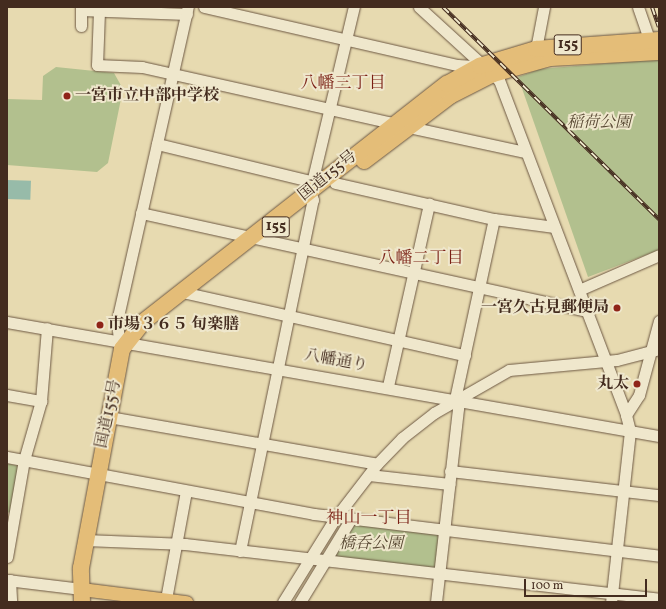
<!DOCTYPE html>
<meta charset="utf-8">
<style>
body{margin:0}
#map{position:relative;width:666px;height:609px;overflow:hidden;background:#e7dab0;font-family:Vollkorn,"Noto Serif JP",serif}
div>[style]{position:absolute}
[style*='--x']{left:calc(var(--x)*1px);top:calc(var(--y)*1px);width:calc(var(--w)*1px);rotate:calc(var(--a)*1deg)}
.green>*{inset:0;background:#b2c08e}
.water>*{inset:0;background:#97bba9;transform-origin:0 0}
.roads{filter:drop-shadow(0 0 1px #6d5843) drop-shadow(0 0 1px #6d5843)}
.minor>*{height:11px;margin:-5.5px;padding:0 5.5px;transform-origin:5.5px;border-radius:5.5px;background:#efe7cc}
.major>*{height:13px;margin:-6.5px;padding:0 6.5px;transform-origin:6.5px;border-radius:6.5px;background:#e4bd78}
.highway>*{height:16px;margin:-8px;padding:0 8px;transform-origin:8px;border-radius:8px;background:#e4bd78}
.rail>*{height:4px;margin-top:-2px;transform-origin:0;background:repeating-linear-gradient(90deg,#efe7cc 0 8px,#442c1f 0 16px);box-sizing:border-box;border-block:1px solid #442c1f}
.dots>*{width:11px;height:11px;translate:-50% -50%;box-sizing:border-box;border:2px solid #efe7cc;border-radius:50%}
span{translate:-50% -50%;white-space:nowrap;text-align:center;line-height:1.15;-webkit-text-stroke:4px #efe7cc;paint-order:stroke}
.shield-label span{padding:1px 3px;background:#efe7cc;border:1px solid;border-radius:3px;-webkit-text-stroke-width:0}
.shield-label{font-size:15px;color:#442c1f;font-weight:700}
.poi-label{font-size:16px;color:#442c1f;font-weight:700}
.left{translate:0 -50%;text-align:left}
.right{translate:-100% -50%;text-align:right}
.park-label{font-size:16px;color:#5a4a35;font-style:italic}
.street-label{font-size:16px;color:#442c1f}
.neighbourhood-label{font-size:17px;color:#7a1f14}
.frame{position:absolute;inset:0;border:8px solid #442c1f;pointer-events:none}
.scale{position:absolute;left:524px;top:579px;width:123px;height:18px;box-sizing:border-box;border:2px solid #442c1f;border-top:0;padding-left:5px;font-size:12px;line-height:14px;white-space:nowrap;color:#442c1f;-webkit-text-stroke:3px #efe7cc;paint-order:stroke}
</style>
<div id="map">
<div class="green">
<i style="clip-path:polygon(659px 59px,659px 250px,588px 277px,518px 77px,540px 69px)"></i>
<i style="clip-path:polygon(56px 67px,114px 73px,123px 89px,108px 163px,97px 172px,7px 165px,7px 99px,42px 100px,43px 76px)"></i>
<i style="clip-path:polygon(7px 463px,18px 466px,10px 513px,7px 512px)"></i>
<i style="clip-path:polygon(354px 524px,440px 535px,435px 569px,333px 558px)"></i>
</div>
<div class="water">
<i style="left:7px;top:180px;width:24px;height:19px;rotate:2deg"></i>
</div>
<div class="roads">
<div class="minor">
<i style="--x:204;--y:7;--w:260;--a:12.9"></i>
<i style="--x:457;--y:65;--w:22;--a:3"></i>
<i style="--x:419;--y:7;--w:108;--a:42.4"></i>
<i style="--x:499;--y:80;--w:358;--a:69.2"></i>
<i style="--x:626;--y:415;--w:16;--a:76"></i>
<i style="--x:630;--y:431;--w:172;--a:96.3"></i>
<i style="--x:638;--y:7;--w:36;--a:71"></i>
<i style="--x:81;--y:10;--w:106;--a:2.2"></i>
<i style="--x:99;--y:11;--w:54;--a:92.1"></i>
<i style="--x:97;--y:65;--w:45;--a:2.5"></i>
<i style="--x:142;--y:67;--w:257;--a:12.6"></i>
<i style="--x:81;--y:26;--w:19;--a:-90"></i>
<i style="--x:536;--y:49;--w:43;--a:-79.2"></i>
<i style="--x:409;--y:127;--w:119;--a:12.2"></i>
<i style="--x:157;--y:144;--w:162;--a:13.6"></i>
<i style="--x:335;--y:183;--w:163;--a:12.8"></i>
<i style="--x:494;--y:219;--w:61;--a:7.6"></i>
<i style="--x:141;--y:213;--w:456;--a:12.4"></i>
<i style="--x:579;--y:290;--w:87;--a:-23.6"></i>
<i style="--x:182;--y:292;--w:290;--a:12.6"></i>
<i style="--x:7;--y:322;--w:662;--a:9.92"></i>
<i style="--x:119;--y:340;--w:19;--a:-96"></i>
<i style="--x:117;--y:321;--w:322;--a:-77.3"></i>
<i style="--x:388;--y:386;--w:187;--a:-77.3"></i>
<i style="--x:7;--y:395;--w:35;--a:10"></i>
<i style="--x:455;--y:399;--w:184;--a:-77.8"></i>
<i style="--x:626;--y:415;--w:24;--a:-57"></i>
<i style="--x:639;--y:395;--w:77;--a:-74.9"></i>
<i style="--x:109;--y:417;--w:272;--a:9.9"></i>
<i style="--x:7;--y:457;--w:312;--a:10.5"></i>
<i style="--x:314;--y:514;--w:348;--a:6.9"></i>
<i style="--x:450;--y:471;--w:210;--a:6.6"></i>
<i style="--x:369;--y:475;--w:81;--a:6.4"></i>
<i style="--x:85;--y:540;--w:100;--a:2.3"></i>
<i style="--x:185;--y:544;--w:477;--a:6.6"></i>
<i style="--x:240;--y:551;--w:359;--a:-78.3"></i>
<i style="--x:313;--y:200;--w:9;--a:-108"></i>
<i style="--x:310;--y:191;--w:189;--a:-76.6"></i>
<i style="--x:7;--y:557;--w:98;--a:-80.1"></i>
<i style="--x:24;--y:460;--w:61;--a:-73.9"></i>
<i style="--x:41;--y:401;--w:73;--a:-85.3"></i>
<i style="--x:7;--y:580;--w:75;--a:6.9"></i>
<i style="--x:10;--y:580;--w:22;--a:87"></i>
<i style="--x:166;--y:599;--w:110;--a:-79.5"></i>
<i style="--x:283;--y:602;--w:100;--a:-58.1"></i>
<i style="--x:336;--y:517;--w:67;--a:-52.3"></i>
<i style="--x:377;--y:464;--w:36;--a:-46"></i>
<i style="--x:402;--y:438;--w:41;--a:-38"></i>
<i style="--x:434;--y:413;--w:86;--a:-29.8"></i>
<i style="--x:509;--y:370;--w:108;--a:-5.3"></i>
<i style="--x:617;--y:360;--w:43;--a:-14.7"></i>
<i style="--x:300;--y:602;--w:96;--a:-58.6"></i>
<i style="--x:436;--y:602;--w:203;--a:-83.5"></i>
</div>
<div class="major">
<i style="--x:81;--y:589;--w:106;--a:7.1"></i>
</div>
<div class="highway">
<i style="--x:364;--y:161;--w:108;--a:-37.1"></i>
<i style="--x:450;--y:96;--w:48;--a:-27.1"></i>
<i style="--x:493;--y:74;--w:59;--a:-15.7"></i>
<i style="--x:550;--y:58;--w:109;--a:-3.2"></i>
<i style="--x:82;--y:602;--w:34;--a:-92"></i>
<i style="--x:81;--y:568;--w:223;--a:-79.4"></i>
<i style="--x:122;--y:349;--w:34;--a:-52"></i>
<i style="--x:143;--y:322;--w:386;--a:-38.1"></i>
<i style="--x:447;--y:84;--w:38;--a:-29"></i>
<i style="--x:480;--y:66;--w:59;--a:-16.9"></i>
<i style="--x:536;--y:49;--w:123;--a:-4.2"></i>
</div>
</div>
<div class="rail">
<i style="--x:443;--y:7;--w:303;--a:44.5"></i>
<i style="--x:652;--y:7;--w:21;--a:71"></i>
<i style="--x:659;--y:7;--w:1;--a:90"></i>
</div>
<div class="dots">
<i style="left:67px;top:96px;background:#8f2418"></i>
<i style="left:617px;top:308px;background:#8f2418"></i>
<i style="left:100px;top:325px;background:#8f2418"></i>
<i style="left:637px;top:384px;background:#8f2418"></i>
</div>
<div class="shield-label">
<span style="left:568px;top:45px">155</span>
<span style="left:276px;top:227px">155</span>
</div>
<div class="poi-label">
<span class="left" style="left:75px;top:96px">一宮市立中部中学校</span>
<span class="right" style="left:609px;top:308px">一宮久古見郵便局</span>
<span class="left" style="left:108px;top:325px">市場３６５ 旬楽膳</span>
<span class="right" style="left:629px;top:384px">丸太</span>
</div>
<div class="park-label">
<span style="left:599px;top:123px">稲荷公園</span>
<span style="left:371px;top:544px">橋呑公園</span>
</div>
<div class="street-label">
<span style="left:328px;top:176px;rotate:-39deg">国道155号</span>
<span style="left:336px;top:361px;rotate:10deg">八幡通り</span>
<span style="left:109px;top:414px;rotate:-78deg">国道155号</span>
</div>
<div class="neighbourhood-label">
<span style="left:343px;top:84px">八幡三丁目</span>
<span style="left:421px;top:259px">八幡二丁目</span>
<span style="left:369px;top:519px">神山一丁目</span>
</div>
<div class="frame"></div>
<div class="scale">100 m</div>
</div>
